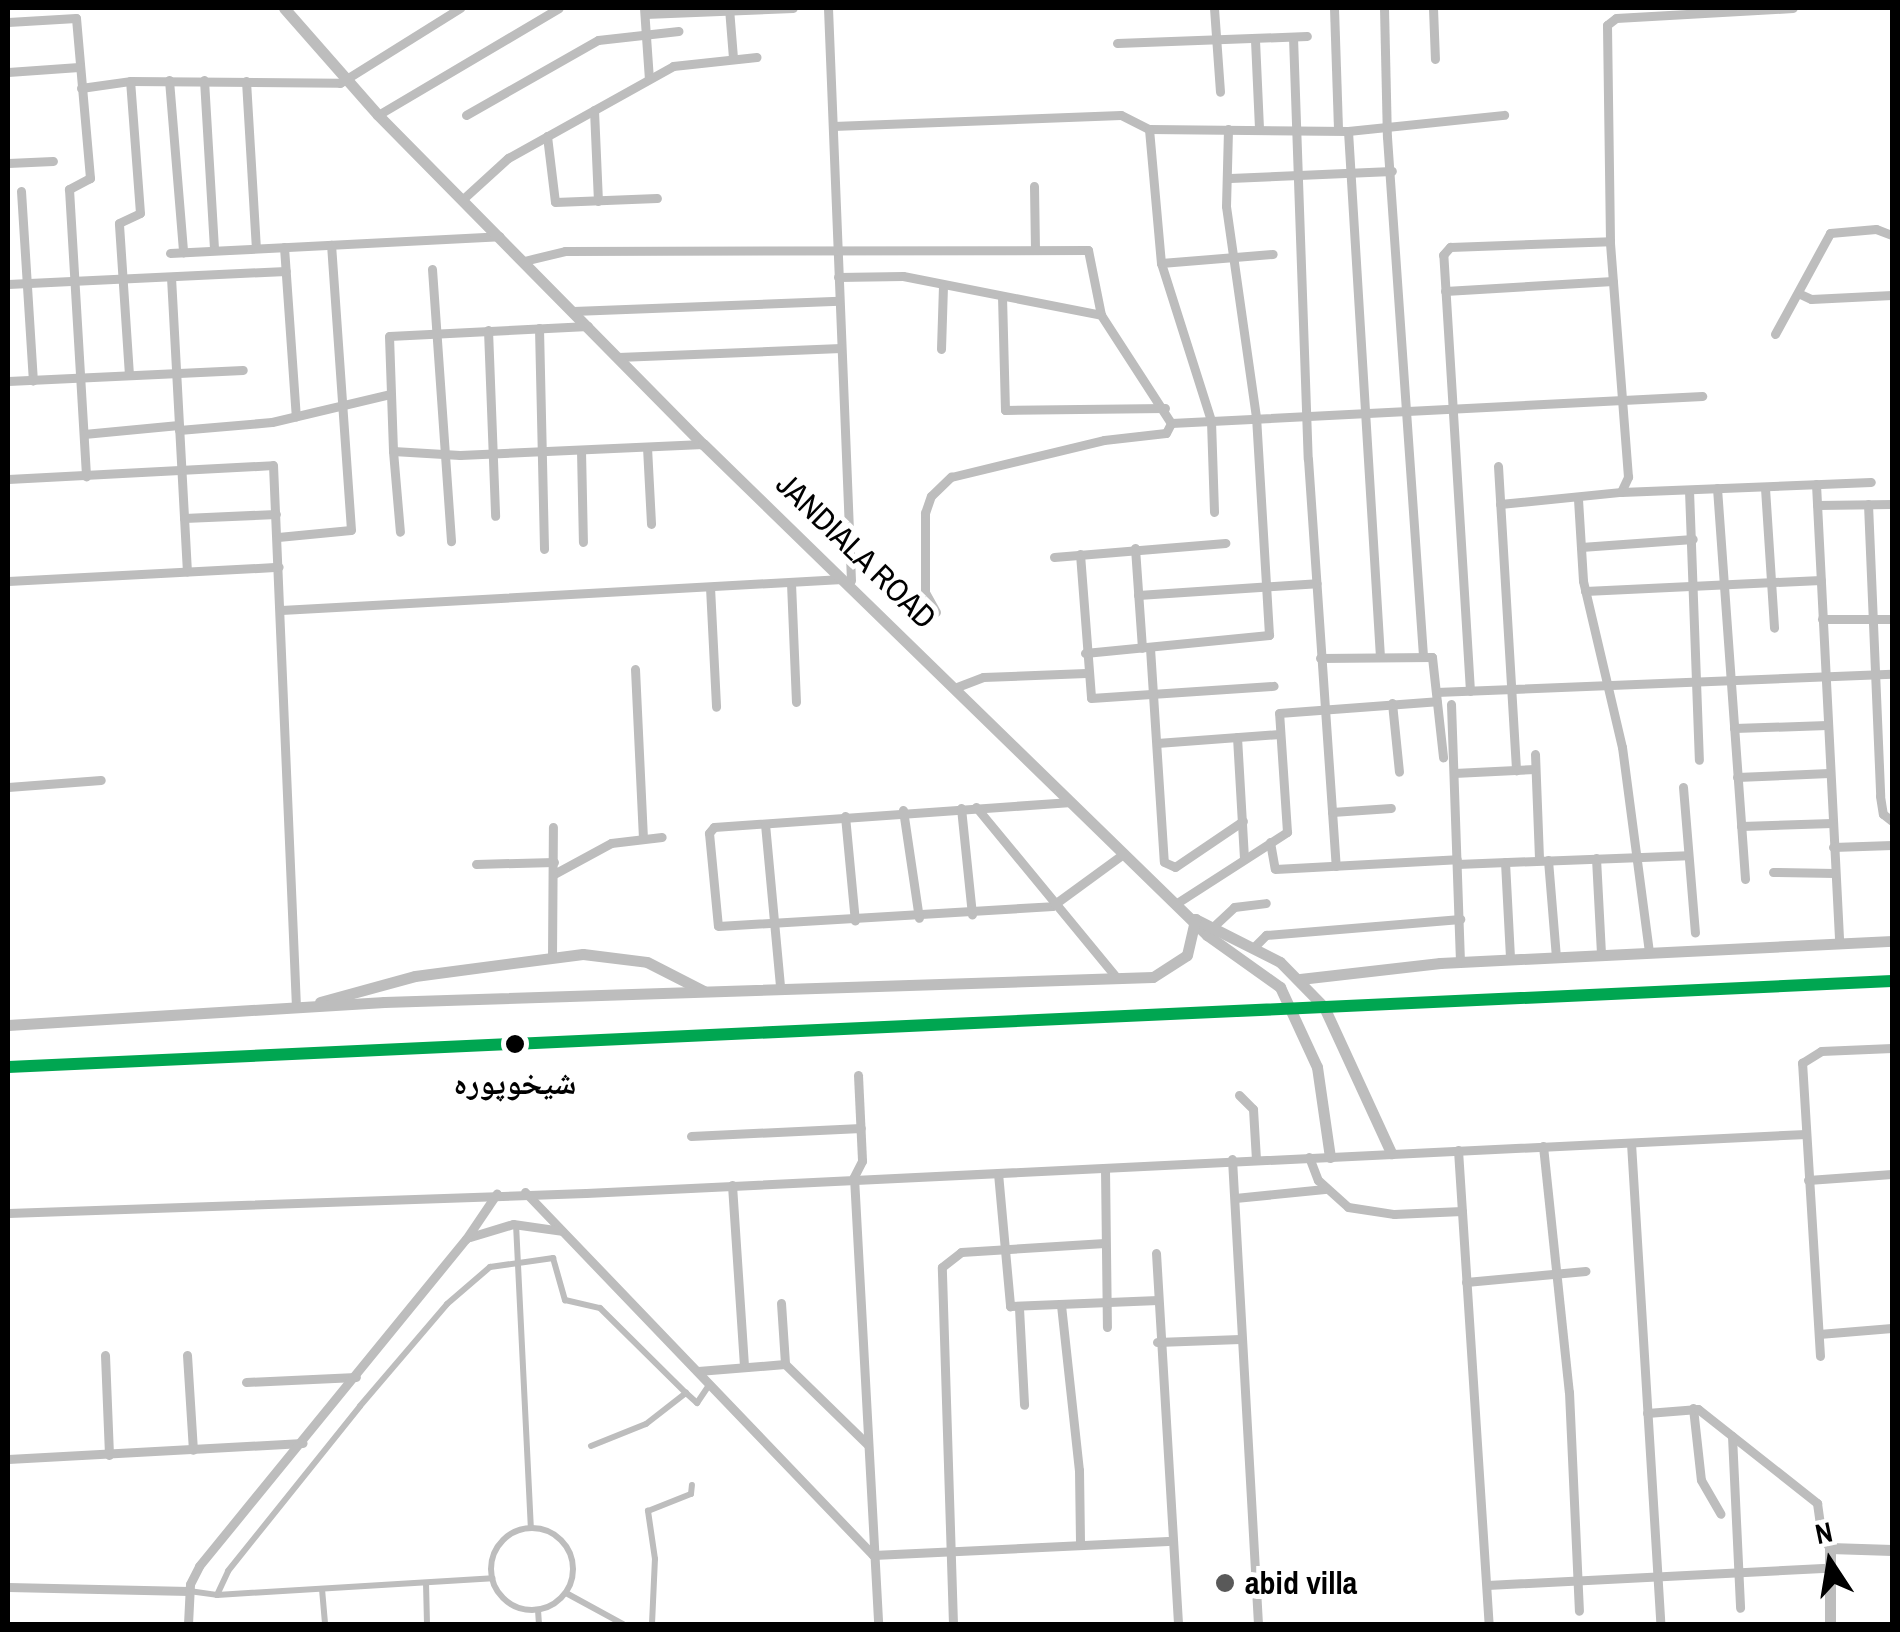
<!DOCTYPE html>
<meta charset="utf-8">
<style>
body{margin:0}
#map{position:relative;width:1900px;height:1632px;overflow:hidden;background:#fff;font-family:"Archivo Narrow","Noto Naskh Arabic",sans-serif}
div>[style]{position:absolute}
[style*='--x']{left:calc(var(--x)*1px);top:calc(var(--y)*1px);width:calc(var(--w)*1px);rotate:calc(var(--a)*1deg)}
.pedestrian>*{height:6px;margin:-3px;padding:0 3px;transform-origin:3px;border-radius:3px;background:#bdbdbd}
.pedestrian>.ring{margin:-3px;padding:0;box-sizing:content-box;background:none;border:6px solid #bdbdbd;border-radius:50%}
.minor>*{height:9px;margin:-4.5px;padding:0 4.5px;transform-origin:4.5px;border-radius:4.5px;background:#bdbdbd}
.tertiary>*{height:11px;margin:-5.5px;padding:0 5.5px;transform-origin:5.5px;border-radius:5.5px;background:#bdbdbd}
.rail-1>*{height:12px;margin:-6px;padding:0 6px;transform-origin:6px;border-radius:6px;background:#00a651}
.dots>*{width:28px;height:28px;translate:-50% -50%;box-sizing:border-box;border:5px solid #fff;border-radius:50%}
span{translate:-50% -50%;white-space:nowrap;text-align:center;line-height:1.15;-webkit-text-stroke:10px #fff;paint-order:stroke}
.street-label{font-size:32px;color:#000}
.stop-label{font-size:32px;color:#000;font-weight:700}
.poi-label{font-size:32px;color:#000;font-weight:700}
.left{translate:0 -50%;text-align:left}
.frame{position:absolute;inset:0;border:10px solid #000;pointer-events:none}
.north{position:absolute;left:1780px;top:1512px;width:100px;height:100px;-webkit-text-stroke:8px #fff;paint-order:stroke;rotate:348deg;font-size:28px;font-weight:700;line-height:40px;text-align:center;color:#000}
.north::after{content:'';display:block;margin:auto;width:35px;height:45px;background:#000;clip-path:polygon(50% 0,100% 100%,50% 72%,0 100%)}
</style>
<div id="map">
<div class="pedestrian">
<i style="--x:516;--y:1224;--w:303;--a:87.2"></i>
<i style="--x:591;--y:1446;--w:59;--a:-21.8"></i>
<i style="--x:646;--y:1424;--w:51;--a:-37.8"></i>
<i style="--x:686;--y:1393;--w:15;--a:42"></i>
<i style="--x:697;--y:1403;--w:22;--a:-56"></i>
<i class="ring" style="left:491px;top:1528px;width:76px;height:76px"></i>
<i style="--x:426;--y:1583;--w:41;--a:88.6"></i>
<i style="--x:322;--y:1589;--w:35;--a:85"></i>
<i style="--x:189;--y:1591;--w:28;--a:8"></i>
<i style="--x:217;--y:1595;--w:276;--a:-3.5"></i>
<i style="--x:566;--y:1593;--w:65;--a:28.5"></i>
<i style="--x:217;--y:1595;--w:26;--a:-65"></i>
<i style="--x:228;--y:1571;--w:211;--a:-51.3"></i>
<i style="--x:360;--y:1406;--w:134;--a:-49.5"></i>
<i style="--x:447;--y:1304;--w:57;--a:-40.7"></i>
<i style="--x:490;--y:1267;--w:64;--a:-8.1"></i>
<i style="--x:553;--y:1258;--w:44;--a:74.1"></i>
<i style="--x:565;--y:1300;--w:36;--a:13"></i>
<i style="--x:600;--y:1308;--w:121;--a:44.7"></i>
<i style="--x:538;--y:1610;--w:14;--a:86"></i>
<i style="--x:652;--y:1624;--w:65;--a:-87.4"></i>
<i style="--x:655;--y:1559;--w:49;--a:-98.3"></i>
<i style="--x:648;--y:1511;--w:46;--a:-21.6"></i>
<i style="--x:691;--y:1494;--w:9;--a:-84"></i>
</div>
<div class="minor">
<i style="--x:644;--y:8;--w:71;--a:86"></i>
<i style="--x:729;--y:8;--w:50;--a:85.4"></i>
<i style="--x:828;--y:8;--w:573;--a:87.7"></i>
<i style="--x:1214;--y:8;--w:84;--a:85.9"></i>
<i style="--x:1334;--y:8;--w:120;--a:88.1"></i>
<i style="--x:1384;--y:8;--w:129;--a:88.7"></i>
<i style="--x:1387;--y:137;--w:520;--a:86.03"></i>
<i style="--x:1433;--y:8;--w:51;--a:87.8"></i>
<i style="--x:645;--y:14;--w:148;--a:-2.3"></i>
<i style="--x:8;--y:22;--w:68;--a:-3.4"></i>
<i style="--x:76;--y:18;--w:161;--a:85"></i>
<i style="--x:90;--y:178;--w:24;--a:152"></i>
<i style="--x:69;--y:189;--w:288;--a:86.6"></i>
<i style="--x:1293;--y:37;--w:422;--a:88"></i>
<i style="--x:1308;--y:459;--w:408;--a:86.1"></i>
<i style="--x:1255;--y:40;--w:88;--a:87.4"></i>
<i style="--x:1117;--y:43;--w:190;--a:-2.1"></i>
<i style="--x:8;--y:72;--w:71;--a:-4"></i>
<i style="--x:169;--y:80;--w:173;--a:85.3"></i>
<i style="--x:204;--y:80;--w:169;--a:86.6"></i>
<i style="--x:246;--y:81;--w:167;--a:86.6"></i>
<i style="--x:81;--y:88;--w:49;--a:-8.1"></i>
<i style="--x:130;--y:81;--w:210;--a:0.5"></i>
<i style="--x:340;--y:83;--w:142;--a:-32"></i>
<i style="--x:594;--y:110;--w:91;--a:87.5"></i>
<i style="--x:378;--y:115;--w:210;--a:-30.6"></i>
<i style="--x:466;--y:115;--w:152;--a:-29.6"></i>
<i style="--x:598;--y:40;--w:81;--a:-6.4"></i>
<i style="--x:833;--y:126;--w:288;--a:-2.2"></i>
<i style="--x:1121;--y:115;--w:31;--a:27"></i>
<i style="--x:1149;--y:129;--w:199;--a:0.6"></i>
<i style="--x:1348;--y:131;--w:157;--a:-5.9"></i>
<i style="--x:1149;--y:129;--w:135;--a:84.9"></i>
<i style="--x:1161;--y:263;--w:166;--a:72.4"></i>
<i style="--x:1211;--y:421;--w:91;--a:88.1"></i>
<i style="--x:1348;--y:131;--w:527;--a:86.52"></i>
<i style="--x:547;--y:136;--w:66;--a:83.1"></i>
<i style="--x:555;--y:202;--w:102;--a:-2.2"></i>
<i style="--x:8;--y:163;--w:45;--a:-2.5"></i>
<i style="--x:1230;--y:178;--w:162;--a:-2.5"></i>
<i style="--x:1034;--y:186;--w:64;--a:89.1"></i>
<i style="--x:21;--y:191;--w:190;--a:86.4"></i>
<i style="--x:463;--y:199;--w:61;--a:-42.3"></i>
<i style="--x:508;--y:158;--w:189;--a:-29.1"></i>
<i style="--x:673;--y:66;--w:84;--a:-6.1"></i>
<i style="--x:284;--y:247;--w:170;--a:86"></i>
<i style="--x:170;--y:253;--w:330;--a:-2.9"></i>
<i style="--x:524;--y:261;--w:42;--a:-13.7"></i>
<i style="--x:565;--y:251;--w:523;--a:-0.11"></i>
<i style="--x:1088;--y:250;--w:66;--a:78.7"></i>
<i style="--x:1101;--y:315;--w:129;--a:57.1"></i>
<i style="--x:1161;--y:263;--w:112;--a:-4.6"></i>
<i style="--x:432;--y:269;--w:273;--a:86"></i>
<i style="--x:171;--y:277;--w:295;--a:86.9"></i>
<i style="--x:838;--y:277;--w:65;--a:-0.9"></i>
<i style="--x:903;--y:276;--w:202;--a:11.1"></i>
<i style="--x:8;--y:284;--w:278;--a:-2.7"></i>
<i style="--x:1445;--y:291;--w:168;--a:-3.4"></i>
<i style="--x:1798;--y:293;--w:14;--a:25"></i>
<i style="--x:1811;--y:299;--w:81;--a:-2.8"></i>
<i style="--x:1002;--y:296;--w:114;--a:88.5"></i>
<i style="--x:1005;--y:410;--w:160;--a:-0.7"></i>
<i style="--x:573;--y:311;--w:266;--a:-2.2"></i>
<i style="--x:588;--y:326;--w:199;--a:177.1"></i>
<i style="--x:389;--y:336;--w:115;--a:88"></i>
<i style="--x:393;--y:451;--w:67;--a:3.4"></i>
<i style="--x:460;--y:455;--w:243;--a:-2.6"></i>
<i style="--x:539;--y:328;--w:221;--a:88.7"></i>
<i style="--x:488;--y:330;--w:186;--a:87.8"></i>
<i style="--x:1775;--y:334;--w:115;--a:-61.4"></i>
<i style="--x:1830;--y:233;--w:46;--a:-5"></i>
<i style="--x:1876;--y:229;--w:17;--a:21"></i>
<i style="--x:941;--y:349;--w:63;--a:-88.2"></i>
<i style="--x:618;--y:357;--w:223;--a:-2.3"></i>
<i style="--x:129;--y:375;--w:152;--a:-93.8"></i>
<i style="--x:119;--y:223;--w:23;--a:-25"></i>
<i style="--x:140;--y:213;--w:132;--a:-94.3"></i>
<i style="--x:8;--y:381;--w:235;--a:-2.7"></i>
<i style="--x:179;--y:430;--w:93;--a:-4.9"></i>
<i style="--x:272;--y:422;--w:121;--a:-13.3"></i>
<i style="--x:84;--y:434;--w:95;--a:-5.4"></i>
<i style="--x:647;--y:447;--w:77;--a:87"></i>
<i style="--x:581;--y:450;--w:92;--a:88.8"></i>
<i style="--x:393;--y:451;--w:81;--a:85.1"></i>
<i style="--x:1498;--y:466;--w:305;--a:86.6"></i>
<i style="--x:8;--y:479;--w:265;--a:-3"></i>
<i style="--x:273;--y:465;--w:542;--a:87.57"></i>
<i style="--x:1816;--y:484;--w:460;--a:87.1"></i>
<i style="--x:1717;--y:488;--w:392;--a:85.9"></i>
<i style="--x:1765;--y:488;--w:140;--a:86.3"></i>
<i style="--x:1689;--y:490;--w:270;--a:87.9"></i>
<i style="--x:1621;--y:492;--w:17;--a:-65"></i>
<i style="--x:1628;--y:477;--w:237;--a:-94.4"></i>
<i style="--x:1610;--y:241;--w:216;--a:-90.8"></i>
<i style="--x:1607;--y:25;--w:11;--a:-38"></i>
<i style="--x:1616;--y:18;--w:177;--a:-3.2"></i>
<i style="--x:1578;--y:499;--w:82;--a:86.5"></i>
<i style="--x:1583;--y:581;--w:171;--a:76.8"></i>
<i style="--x:1622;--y:747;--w:207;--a:82.5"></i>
<i style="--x:1500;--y:504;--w:122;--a:-5.7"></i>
<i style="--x:1621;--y:492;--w:250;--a:-2.3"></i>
<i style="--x:1868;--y:504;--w:292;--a:87.6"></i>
<i style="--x:1880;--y:796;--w:18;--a:81"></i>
<i style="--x:1883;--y:814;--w:11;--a:38"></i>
<i style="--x:1817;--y:505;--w:75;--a:-0.8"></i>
<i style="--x:184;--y:518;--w:92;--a:-2.5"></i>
<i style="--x:278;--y:537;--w:73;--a:-5.5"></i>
<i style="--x:351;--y:530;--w:286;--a:-94"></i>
<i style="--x:1581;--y:547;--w:112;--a:-4.1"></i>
<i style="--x:1135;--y:548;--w:100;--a:86"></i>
<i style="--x:1080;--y:554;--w:144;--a:85.6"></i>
<i style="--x:1091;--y:698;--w:183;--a:-3.8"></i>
<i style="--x:1054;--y:557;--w:172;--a:-4.7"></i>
<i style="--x:8;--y:581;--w:271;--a:-3"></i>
<i style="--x:791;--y:583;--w:119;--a:87.6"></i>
<i style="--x:710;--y:587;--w:120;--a:87.1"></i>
<i style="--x:1585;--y:591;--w:236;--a:-2.7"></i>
<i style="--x:1138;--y:595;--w:179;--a:-3.8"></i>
<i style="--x:281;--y:610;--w:562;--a:-3.16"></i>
<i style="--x:936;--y:612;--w:23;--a:-119"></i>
<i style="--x:925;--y:592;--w:79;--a:-90"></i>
<i style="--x:925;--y:513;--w:18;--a:-71"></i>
<i style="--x:931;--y:496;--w:28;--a:-44"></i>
<i style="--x:951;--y:477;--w:157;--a:-13.6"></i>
<i style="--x:1104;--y:440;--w:62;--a:-6.4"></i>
<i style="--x:1166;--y:433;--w:11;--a:-63"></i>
<i style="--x:1171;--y:423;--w:532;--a:-2.91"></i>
<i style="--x:1822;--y:619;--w:70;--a:0"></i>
<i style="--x:1150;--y:648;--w:214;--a:86.3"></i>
<i style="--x:1164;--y:862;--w:12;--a:24"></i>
<i style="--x:1175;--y:867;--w:82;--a:-34.1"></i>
<i style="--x:1085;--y:653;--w:185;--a:-5.6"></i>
<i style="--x:1269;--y:635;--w:218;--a:-93.4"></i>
<i style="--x:1256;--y:417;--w:213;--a:-98.1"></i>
<i style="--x:1226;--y:206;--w:77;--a:-88.5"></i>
<i style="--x:1320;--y:658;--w:112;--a:-0.5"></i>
<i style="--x:1432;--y:657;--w:101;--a:83.7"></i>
<i style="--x:635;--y:669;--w:169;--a:87.3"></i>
<i style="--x:957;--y:687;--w:28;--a:-21"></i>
<i style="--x:983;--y:677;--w:103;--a:-2.2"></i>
<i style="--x:1470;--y:691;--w:437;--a:-93.5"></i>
<i style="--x:1443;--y:255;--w:11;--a:-49"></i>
<i style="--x:1450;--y:247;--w:160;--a:-2.1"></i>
<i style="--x:1436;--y:692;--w:456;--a:-2.3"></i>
<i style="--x:1392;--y:703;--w:69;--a:84.2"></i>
<i style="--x:1451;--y:704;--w:258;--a:88"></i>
<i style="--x:1734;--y:728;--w:93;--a:-1.8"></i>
<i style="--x:1237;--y:737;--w:122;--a:86.7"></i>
<i style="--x:1157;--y:743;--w:123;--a:-4.2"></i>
<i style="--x:1535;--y:754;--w:106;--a:87.8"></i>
<i style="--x:1454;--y:773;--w:81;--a:-2.8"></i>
<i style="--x:1737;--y:777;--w:92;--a:-2.5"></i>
<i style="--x:8;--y:787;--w:93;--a:-4.3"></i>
<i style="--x:1683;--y:787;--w:146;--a:85.3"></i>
<i style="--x:1071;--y:802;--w:358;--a:176"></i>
<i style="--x:714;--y:827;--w:8;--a:130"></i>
<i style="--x:709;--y:833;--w:93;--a:84.5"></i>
<i style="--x:718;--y:926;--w:335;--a:-3.4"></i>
<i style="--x:1052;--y:906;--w:88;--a:-36.2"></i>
<i style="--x:976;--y:807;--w:222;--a:50.5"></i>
<i style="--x:961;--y:808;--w:107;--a:84.1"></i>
<i style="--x:903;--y:810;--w:109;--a:81.6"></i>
<i style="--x:1332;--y:812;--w:59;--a:-3.9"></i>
<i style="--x:845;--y:816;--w:105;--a:84.6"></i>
<i style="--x:765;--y:824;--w:164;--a:84.7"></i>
<i style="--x:1741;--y:826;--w:91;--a:-1.9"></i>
<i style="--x:1270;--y:842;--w:27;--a:80"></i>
<i style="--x:1275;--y:869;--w:182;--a:-3.1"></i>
<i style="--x:1833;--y:847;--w:59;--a:-1.9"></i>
<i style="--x:1596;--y:858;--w:96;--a:87"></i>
<i style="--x:1548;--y:860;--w:97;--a:85.3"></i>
<i style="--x:1505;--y:862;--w:97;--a:87"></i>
<i style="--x:476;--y:864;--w:78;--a:-1.5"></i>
<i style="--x:1457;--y:864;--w:231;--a:-2.2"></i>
<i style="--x:1773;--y:872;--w:62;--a:0.9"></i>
<i style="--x:554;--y:874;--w:65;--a:-28.5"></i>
<i style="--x:611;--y:843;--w:51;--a:-6.7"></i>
<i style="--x:1177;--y:903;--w:131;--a:-32.8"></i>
<i style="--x:1287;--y:832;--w:119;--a:-93.8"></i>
<i style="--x:1279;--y:713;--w:158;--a:-4.3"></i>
<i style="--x:1215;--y:925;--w:26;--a:-43"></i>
<i style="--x:1234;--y:907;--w:32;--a:-7"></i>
<i style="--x:1255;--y:946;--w:16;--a:-45"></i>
<i style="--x:1266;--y:935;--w:195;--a:-4.7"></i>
<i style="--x:552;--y:958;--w:131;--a:-89.6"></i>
<i style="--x:858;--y:1075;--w:86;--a:87.3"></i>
<i style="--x:862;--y:1161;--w:18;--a:117"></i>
<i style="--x:854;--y:1177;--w:448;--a:86.9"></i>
<i style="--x:1239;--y:1095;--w:20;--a:45"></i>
<i style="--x:1253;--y:1109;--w:50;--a:86.6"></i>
<i style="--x:691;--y:1136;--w:170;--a:-2.7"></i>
<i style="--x:1631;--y:1143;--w:482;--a:86.5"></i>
<i style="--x:1543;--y:1146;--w:247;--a:84"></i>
<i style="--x:1569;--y:1392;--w:219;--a:87.4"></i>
<i style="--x:1458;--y:1150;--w:475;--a:86.3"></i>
<i style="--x:1309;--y:1157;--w:25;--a:69"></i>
<i style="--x:1318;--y:1180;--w:40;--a:42"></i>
<i style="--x:1348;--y:1207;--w:47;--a:8.7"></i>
<i style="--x:1394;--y:1214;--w:68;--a:-2.5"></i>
<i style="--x:1232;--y:1159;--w:466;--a:86.8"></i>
<i style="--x:1105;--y:1169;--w:158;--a:89.3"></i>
<i style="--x:998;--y:1173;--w:134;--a:84.8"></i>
<i style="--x:1010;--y:1306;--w:148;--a:-2.3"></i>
<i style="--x:1808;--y:1180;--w:84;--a:-4.1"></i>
<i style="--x:732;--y:1185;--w:179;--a:86.2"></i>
<i style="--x:525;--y:1192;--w:503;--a:46.21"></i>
<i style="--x:873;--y:1555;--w:295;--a:-2.7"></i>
<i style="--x:1235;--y:1198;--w:90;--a:-5.7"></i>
<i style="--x:8;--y:1213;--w:578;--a:-1.98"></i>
<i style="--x:586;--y:1193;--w:1221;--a:-2.77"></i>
<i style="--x:470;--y:1237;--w:45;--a:-16.8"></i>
<i style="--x:513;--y:1224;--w:49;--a:8.1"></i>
<i style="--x:1156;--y:1253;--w:372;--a:86.6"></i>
<i style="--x:1466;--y:1282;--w:120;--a:-5.3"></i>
<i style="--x:781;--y:1303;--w:61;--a:86.2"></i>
<i style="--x:1061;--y:1305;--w:166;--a:83.8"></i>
<i style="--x:1079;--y:1470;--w:75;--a:89.2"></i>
<i style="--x:1019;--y:1308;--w:97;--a:87"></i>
<i style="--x:1819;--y:1334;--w:73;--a:-4.7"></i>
<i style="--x:1157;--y:1342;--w:83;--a:-2.1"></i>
<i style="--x:105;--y:1355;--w:100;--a:87.7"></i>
<i style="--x:187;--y:1355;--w:95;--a:86.4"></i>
<i style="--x:1820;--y:1356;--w:294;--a:-93.5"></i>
<i style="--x:1802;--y:1063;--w:22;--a:-32"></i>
<i style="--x:1821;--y:1051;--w:71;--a:-2.4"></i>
<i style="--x:698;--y:1371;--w:87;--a:-4.6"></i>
<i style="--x:785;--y:1364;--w:115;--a:44.3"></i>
<i style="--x:246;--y:1382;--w:110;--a:-2.6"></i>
<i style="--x:1693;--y:1408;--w:72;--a:83.7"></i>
<i style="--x:1701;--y:1480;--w:39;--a:60"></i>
<i style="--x:1647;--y:1413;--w:51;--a:-4.5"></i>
<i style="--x:1698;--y:1409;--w:152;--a:38.3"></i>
<i style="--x:1817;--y:1503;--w:34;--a:82"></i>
<i style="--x:1822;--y:1537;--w:14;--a:54"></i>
<i style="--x:1732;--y:1436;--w:172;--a:87.3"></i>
<i style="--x:8;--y:1459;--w:295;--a:-3.1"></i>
<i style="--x:1487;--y:1585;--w:341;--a:-2.9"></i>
<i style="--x:8;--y:1587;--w:181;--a:1.3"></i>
<i style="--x:188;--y:1624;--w:40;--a:-87.1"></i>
<i style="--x:190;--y:1584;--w:20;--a:-63"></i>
<i style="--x:199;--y:1566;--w:422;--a:-50.8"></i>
<i style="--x:466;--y:1239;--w:55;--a:-56"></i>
<i style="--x:953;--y:1624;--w:357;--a:-91.8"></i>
<i style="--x:942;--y:1267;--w:24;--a:-38"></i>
<i style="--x:961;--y:1252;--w:144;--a:-3.6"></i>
</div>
<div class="tertiary">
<i style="--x:284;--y:8;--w:142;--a:48.7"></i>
<i style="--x:378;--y:115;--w:462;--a:45.4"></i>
<i style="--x:703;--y:444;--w:704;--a:44.25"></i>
<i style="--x:1207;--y:935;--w:90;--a:35.5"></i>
<i style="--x:1280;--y:987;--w:88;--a:65.2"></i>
<i style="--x:1317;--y:1067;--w:91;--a:81.8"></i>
<i style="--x:1195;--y:919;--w:95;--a:26.8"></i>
<i style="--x:1280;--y:962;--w:63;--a:45.6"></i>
<i style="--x:1324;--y:1007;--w:161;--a:65.3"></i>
<i style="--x:1300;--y:979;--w:141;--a:-6.5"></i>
<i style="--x:1440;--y:963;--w:453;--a:-2.8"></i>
<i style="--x:320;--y:1002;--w:98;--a:-15.3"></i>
<i style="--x:415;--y:976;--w:169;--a:-7.5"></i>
<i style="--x:583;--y:954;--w:64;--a:7.1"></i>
<i style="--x:647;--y:962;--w:64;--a:27"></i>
<i style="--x:8;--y:1025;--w:377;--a:-3.5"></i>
<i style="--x:384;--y:1002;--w:769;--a:-1.86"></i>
<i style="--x:1153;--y:977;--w:40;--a:-32.9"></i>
<i style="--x:1187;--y:955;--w:37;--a:-77"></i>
<i style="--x:1830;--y:1624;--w:76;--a:-90"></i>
<i style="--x:1830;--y:1548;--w:62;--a:1.8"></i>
</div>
<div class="rail-1">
<i style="--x:8;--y:1067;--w:1886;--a:-2.61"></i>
</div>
<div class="dots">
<i style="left:515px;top:1044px;background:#000"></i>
<i style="left:1225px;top:1583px;background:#595959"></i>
</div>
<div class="street-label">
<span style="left:856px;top:551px;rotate:44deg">JANDIALA ROAD</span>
</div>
<div class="stop-label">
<span style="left:515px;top:1083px">شیخوپورہ</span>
</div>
<div class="poi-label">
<span class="left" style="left:1245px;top:1583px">abid villa</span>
</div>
<div class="frame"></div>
<div class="north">N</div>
</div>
